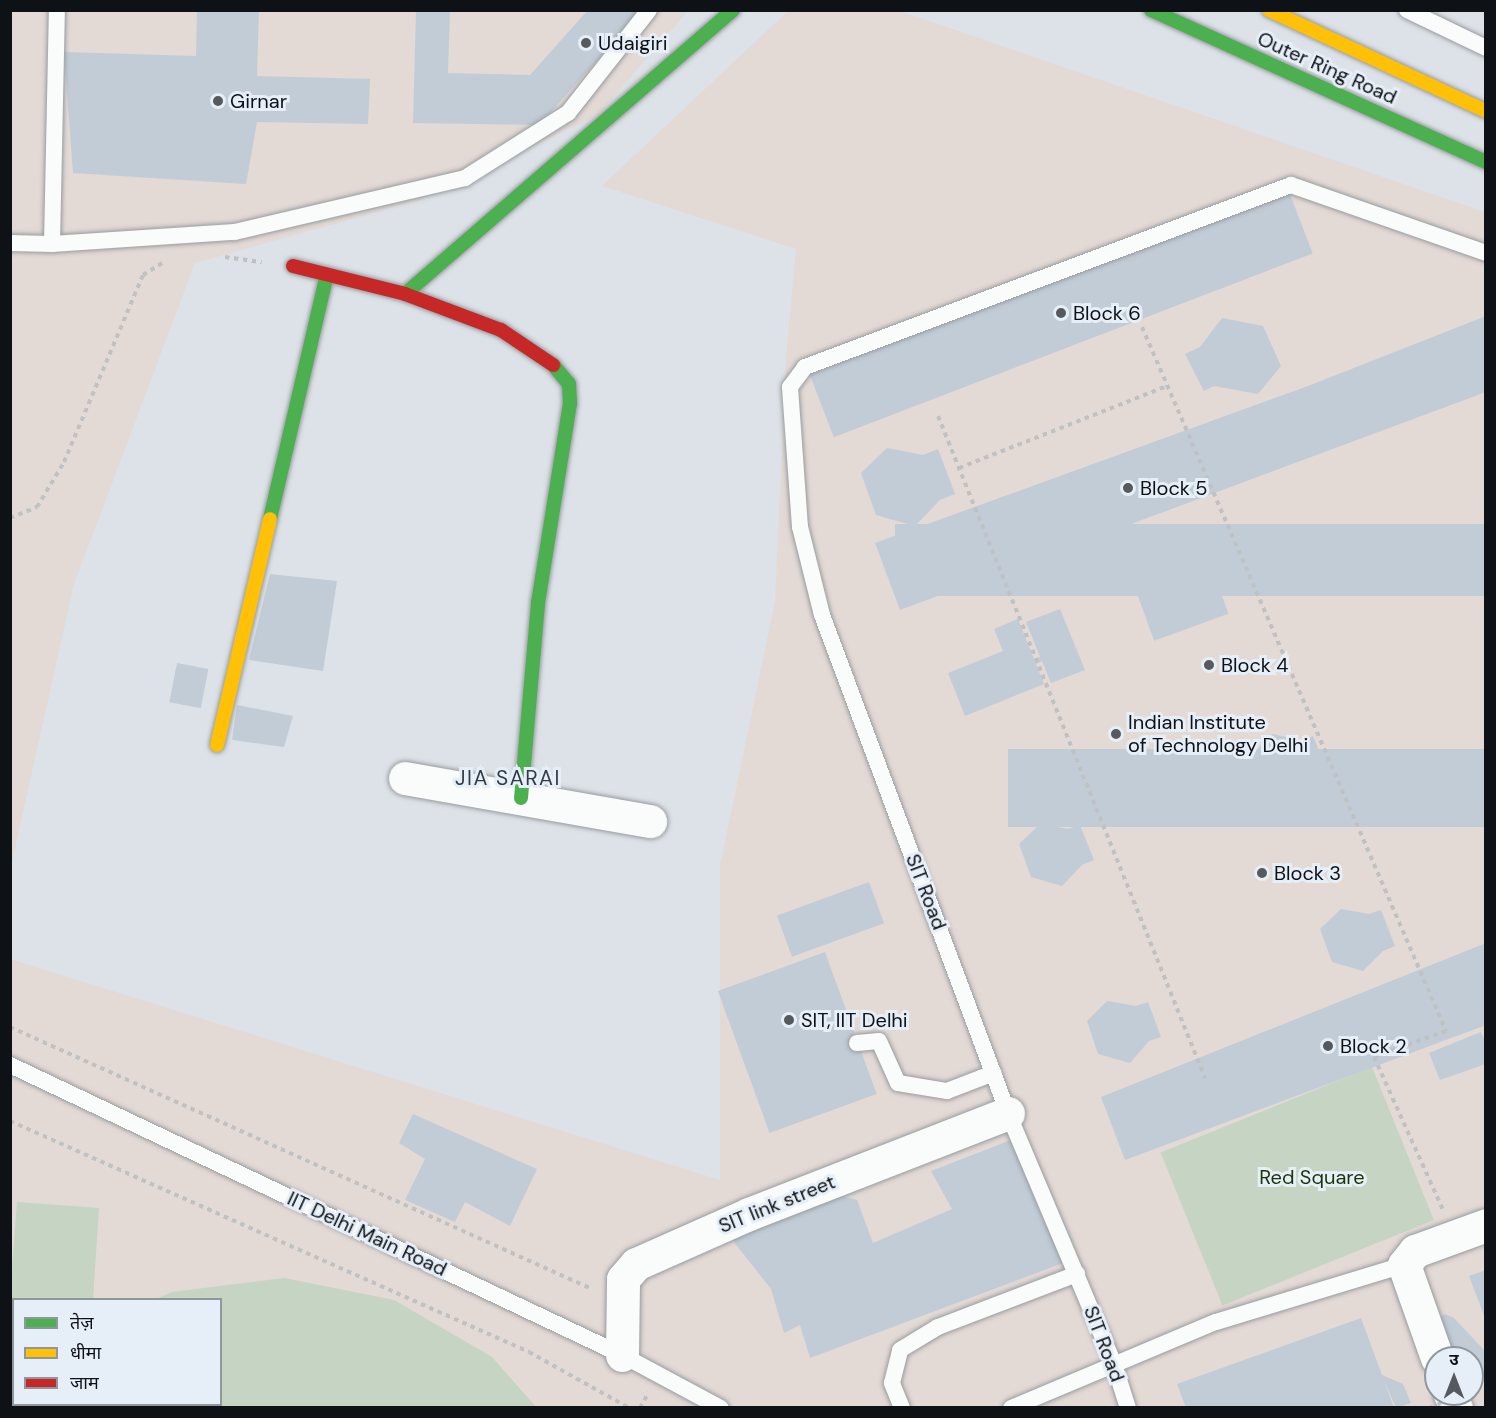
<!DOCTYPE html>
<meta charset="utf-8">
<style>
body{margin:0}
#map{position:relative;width:1496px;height:1418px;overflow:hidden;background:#dce2e7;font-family:"DM Sans","Noto Sans Devanagari",sans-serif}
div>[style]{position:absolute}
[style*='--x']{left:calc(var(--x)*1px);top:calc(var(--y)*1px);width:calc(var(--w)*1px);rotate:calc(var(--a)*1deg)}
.education>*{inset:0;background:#e3d9d5}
.green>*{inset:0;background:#c5d4c3;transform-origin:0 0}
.building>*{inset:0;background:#c2ccd6;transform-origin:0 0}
.path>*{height:4px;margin-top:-2px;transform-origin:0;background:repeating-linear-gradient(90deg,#c0c1c3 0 4.5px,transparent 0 9px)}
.roads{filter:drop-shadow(0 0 2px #989ca0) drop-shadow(0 0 2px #989ca0)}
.lane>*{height:16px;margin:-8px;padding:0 8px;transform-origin:8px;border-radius:8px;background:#fafbfb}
.street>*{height:33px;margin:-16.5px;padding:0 16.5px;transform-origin:16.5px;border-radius:16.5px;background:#fafbfb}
.fast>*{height:14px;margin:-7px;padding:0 7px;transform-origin:7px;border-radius:7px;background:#4caf50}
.slow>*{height:14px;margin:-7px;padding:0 7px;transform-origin:7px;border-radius:7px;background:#ffc107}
.jam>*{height:14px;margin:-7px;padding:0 7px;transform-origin:7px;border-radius:7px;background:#c62828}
.path-bridge>*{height:4px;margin-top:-2px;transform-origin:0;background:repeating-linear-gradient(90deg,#c0c1c3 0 4.5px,transparent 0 9px)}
.dots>*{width:16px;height:16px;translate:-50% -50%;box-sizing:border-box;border:3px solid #e6eff8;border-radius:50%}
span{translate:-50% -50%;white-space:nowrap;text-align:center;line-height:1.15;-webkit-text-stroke:6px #e6eff8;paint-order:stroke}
.poi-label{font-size:20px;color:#0e1115}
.left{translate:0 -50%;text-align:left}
.street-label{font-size:20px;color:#0e1115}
.park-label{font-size:20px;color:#1a3505}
.neighbourhood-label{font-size:21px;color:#333b42;letter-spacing:1.5px}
.frame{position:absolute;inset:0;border:12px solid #0e1115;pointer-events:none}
.legend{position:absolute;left:12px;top:1298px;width:210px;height:108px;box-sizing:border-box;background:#e6eff8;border:2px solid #90969d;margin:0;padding:8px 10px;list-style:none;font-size:18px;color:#0e1115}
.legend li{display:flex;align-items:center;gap:12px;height:30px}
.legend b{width:30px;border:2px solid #90969d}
.north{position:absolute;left:1424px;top:1346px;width:60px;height:60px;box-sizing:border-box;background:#e6eff8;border:2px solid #90969d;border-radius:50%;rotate:0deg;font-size:16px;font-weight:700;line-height:24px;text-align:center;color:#0e1115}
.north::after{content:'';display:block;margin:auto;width:21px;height:27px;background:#565a5e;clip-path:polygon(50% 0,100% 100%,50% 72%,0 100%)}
</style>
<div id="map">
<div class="education">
<i style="clip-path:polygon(evenodd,897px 10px,1485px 212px,1485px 1407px,11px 1407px,10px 959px,720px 1180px,720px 866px,775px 602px,786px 359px,796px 249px,602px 186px,788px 11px,897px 10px,14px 1300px,220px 1300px,220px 1404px,14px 1404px,14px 1300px,897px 10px,1436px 1358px,1472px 1358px,1472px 1394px,1436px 1394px,1436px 1358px)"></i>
<i style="clip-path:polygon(11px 11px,688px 11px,598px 115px,420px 200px,195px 263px,74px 584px,11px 866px)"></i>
</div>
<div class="green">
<i style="left:1372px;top:1067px;width:165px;height:228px;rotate:68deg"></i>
<i style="clip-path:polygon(17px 1202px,99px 1208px,93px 1299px,14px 1300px,13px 1357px,10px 1296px)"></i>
<i style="clip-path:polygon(284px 1278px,394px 1300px,492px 1357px,536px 1407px,11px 1407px,13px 1396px,14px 1404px,220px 1404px,220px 1300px,156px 1299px,172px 1292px)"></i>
</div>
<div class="building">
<i style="clip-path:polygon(197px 10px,259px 10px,257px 76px,370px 79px,368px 124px,257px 122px,246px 184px,73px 173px,64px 52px,196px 56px)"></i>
<i style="clip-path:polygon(416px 10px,450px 10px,448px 73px,530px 75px,588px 10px,643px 10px,539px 125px,413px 123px)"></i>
<i style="left:1288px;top:189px;width:69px;height:513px;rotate:69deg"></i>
<i style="clip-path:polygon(1486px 316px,1486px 392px,900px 610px,875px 543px,1308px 386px)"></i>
<i style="clip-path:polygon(1222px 318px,1263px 326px,1281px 366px,1258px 394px,1214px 386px,1204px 391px,1185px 354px,1200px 347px)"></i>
<i style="clip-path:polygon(887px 448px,923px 455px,938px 449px,955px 494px,940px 500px,915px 526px,876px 515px,861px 473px)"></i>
<i style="left:1486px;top:524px;width:72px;height:591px;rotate:90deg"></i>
<i style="left:1199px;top:533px;width:86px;height:79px;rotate:70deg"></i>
<i style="clip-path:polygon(270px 574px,337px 581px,323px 671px,249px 660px)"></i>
<i style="clip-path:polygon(1060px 609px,1085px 670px,1051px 683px,1042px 661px,1036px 664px,1044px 684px,965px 716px,948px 673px,1003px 651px,994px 629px,1018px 619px,1034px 659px,1040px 657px,1026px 622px)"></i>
<i style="left:177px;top:663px;width:32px;height:40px;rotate:11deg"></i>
<i style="clip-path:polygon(237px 705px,293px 716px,284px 747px,232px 740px)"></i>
<i style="clip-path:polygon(1272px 734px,1301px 740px,1313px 736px,1327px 771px,1315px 776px,1295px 797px,1263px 788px,1252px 755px)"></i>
<i style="left:1486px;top:749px;width:78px;height:478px;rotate:90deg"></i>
<i style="clip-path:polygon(1040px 824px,1068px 829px,1080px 825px,1094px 860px,1082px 865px,1062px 886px,1031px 877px,1019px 844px)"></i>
<i style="left:869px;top:882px;width:44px;height:98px;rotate:70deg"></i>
<i style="clip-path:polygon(1341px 909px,1369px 914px,1381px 910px,1395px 946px,1383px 951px,1363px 971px,1332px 962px,1320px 929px)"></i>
<i style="clip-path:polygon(1486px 943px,1486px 1025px,1125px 1160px,1101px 1097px)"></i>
<i style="left:825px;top:952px;width:151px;height:114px;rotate:70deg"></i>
<i style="clip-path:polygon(1107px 1001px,1136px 1006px,1148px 1002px,1161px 1037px,1149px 1041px,1130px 1063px,1098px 1054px,1087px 1021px)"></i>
<i style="clip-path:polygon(1481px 1032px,1486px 1042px,1486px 1064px,1440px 1080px,1429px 1053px)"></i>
<i style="clip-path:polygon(413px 1114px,537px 1169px,510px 1226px,465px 1202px,455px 1222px,405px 1200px,425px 1159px,399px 1143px)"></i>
<i style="clip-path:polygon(1016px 1138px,1063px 1263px,810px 1358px,800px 1325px,784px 1333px,771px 1289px,726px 1232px,824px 1191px,857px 1200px,873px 1243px,952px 1209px,931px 1171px)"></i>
<i style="clip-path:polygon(1486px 1270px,1486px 1318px,1485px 1318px,1469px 1276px)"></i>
<i style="clip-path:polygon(1445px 1314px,1454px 1318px,1486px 1352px,1486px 1375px,1473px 1379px,1472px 1358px,1459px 1358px,1442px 1335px,1435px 1319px)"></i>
<i style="clip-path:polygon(1361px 1318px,1382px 1375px,1403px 1384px,1411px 1403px,1396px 1408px,1384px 1380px,1394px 1408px,1186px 1408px,1177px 1384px)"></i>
</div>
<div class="path">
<i style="--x:225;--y:257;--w:37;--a:8"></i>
<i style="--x:1142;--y:327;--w:767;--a:66.64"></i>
<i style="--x:1446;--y:1031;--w:77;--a:160.1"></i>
<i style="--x:1374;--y:1057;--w:168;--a:65.7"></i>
<i style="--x:938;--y:416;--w:714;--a:68.03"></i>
<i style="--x:959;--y:468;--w:224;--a:-21.5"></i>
<i style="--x:10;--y:518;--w:29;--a:-22"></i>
<i style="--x:37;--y:507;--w:52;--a:-59"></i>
<i style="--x:64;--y:462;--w:203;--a:-67.1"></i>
<i style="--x:143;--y:275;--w:26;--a:-32"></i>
<i style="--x:10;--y:1027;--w:638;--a:24.24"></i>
<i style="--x:10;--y:1121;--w:568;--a:23.99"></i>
<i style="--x:529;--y:1352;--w:115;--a:29.2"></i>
<i style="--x:640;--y:1408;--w:18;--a:-61"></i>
</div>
<div class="roads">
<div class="lane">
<i style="--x:1407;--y:10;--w:88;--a:25.7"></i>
<i style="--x:10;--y:243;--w:42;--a:1.4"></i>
<i style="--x:52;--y:244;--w:183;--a:-3.8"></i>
<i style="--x:235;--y:232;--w:236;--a:-13.2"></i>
<i style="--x:465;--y:178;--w:122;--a:-32.3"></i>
<i style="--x:568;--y:113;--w:131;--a:-51.8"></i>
<i style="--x:52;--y:244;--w:234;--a:-88.8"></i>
<i style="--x:857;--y:1043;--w:22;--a:-5"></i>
<i style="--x:879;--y:1041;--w:46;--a:65.7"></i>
<i style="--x:898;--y:1083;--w:50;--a:9.3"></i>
<i style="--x:947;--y:1091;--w:50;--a:-21"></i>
<i style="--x:10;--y:1065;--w:677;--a:25.35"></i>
<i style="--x:622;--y:1355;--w:112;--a:28.2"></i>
<i style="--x:902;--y:1408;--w:27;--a:-112"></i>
<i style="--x:892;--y:1383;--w:34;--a:-76"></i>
<i style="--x:900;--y:1350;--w:44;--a:-31.2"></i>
<i style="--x:938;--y:1327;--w:149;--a:-20.9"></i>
<i style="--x:1011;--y:1408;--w:222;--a:-22.8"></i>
<i style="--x:1216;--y:1322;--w:196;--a:-16.9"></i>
<i style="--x:1128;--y:1408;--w:46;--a:-107.7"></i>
<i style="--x:1114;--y:1364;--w:272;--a:-112.9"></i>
<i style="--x:1008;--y:1113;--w:532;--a:-110.48"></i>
<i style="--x:822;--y:615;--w:91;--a:-104"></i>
<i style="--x:800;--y:527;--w:140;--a:-94.1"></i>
<i style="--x:790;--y:387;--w:25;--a:-53"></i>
<i style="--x:805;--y:367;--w:519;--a:-20.53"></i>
<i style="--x:1291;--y:185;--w:207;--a:19.2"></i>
</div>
<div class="street">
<i style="--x:405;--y:778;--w:249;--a:10"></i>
<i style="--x:622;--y:1355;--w:76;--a:-89.2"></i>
<i style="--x:623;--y:1279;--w:20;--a:-49"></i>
<i style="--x:636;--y:1264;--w:124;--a:-23.9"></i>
<i style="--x:749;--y:1214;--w:278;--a:-21.3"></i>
<i style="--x:1437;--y:1358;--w:99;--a:-109.5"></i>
<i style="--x:1404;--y:1265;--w:18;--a:-52"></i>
<i style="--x:1415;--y:1251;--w:76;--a:-20.1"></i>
<i style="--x:1450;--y:1394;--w:15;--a:67"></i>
</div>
<div class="fast">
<i style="--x:1151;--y:10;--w:368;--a:24.4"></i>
<i style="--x:405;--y:294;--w:434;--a:-40.9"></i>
<i style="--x:270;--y:519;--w:251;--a:-76.9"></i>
<i style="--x:521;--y:798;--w:196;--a:-85"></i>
<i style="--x:538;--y:603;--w:203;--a:-80.9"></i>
<i style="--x:570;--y:403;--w:19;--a:-93"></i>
<i style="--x:569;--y:384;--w:25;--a:-130"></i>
</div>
<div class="slow">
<i style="--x:1269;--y:10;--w:239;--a:25"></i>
<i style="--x:217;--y:745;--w:232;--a:-76.8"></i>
</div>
<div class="jam">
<i style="--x:293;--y:266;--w:115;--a:14"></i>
<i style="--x:405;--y:294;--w:103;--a:20.6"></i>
<i style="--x:501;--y:330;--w:63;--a:33.9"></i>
</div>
</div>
<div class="path-bridge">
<i style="--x:1429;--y:1408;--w:38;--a:-22"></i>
</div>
<div class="dots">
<i style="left:586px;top:43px;background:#565a5e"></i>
<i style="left:218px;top:101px;background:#565a5e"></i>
<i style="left:1061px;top:313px;background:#565a5e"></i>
<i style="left:1128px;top:488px;background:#565a5e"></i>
<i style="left:1209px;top:665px;background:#565a5e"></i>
<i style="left:1116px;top:734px;background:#565a5e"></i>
<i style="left:1262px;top:873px;background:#565a5e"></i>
<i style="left:789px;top:1020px;background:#565a5e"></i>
<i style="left:1328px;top:1046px;background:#565a5e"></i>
</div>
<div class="poi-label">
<span class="left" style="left:598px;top:43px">Udaigiri</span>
<span class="left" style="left:230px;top:101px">Girnar</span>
<span class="left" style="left:1073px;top:313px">Block 6</span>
<span class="left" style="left:1140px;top:488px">Block 5</span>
<span class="left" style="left:1221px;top:665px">Block 4</span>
<span class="left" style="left:1128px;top:734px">Indian Institute<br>of Technology Delhi</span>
<span class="left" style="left:1274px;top:873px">Block 3</span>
<span class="left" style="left:801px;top:1020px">SIT, IIT Delhi</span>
<span class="left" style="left:1340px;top:1046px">Block 2</span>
</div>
<div class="street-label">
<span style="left:1327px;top:68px;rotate:24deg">Outer Ring Road</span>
<span style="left:926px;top:892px;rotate:69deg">SIT Road</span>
<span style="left:777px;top:1204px;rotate:-22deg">SIT link street</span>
<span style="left:367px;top:1234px;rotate:25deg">IIT Delhi Main Road</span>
<span style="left:1104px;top:1344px;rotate:69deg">SIT Road</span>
</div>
<div class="park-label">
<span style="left:1312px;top:1177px">Red Square</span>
</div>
<div class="neighbourhood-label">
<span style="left:508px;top:778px">JIA SARAI</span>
</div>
<div class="frame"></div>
<ul class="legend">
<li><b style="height:8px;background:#4caf50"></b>तेज़</li>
<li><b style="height:8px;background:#ffc107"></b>धीमा</li>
<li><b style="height:8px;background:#c62828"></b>जाम</li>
</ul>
<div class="north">उ</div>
</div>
